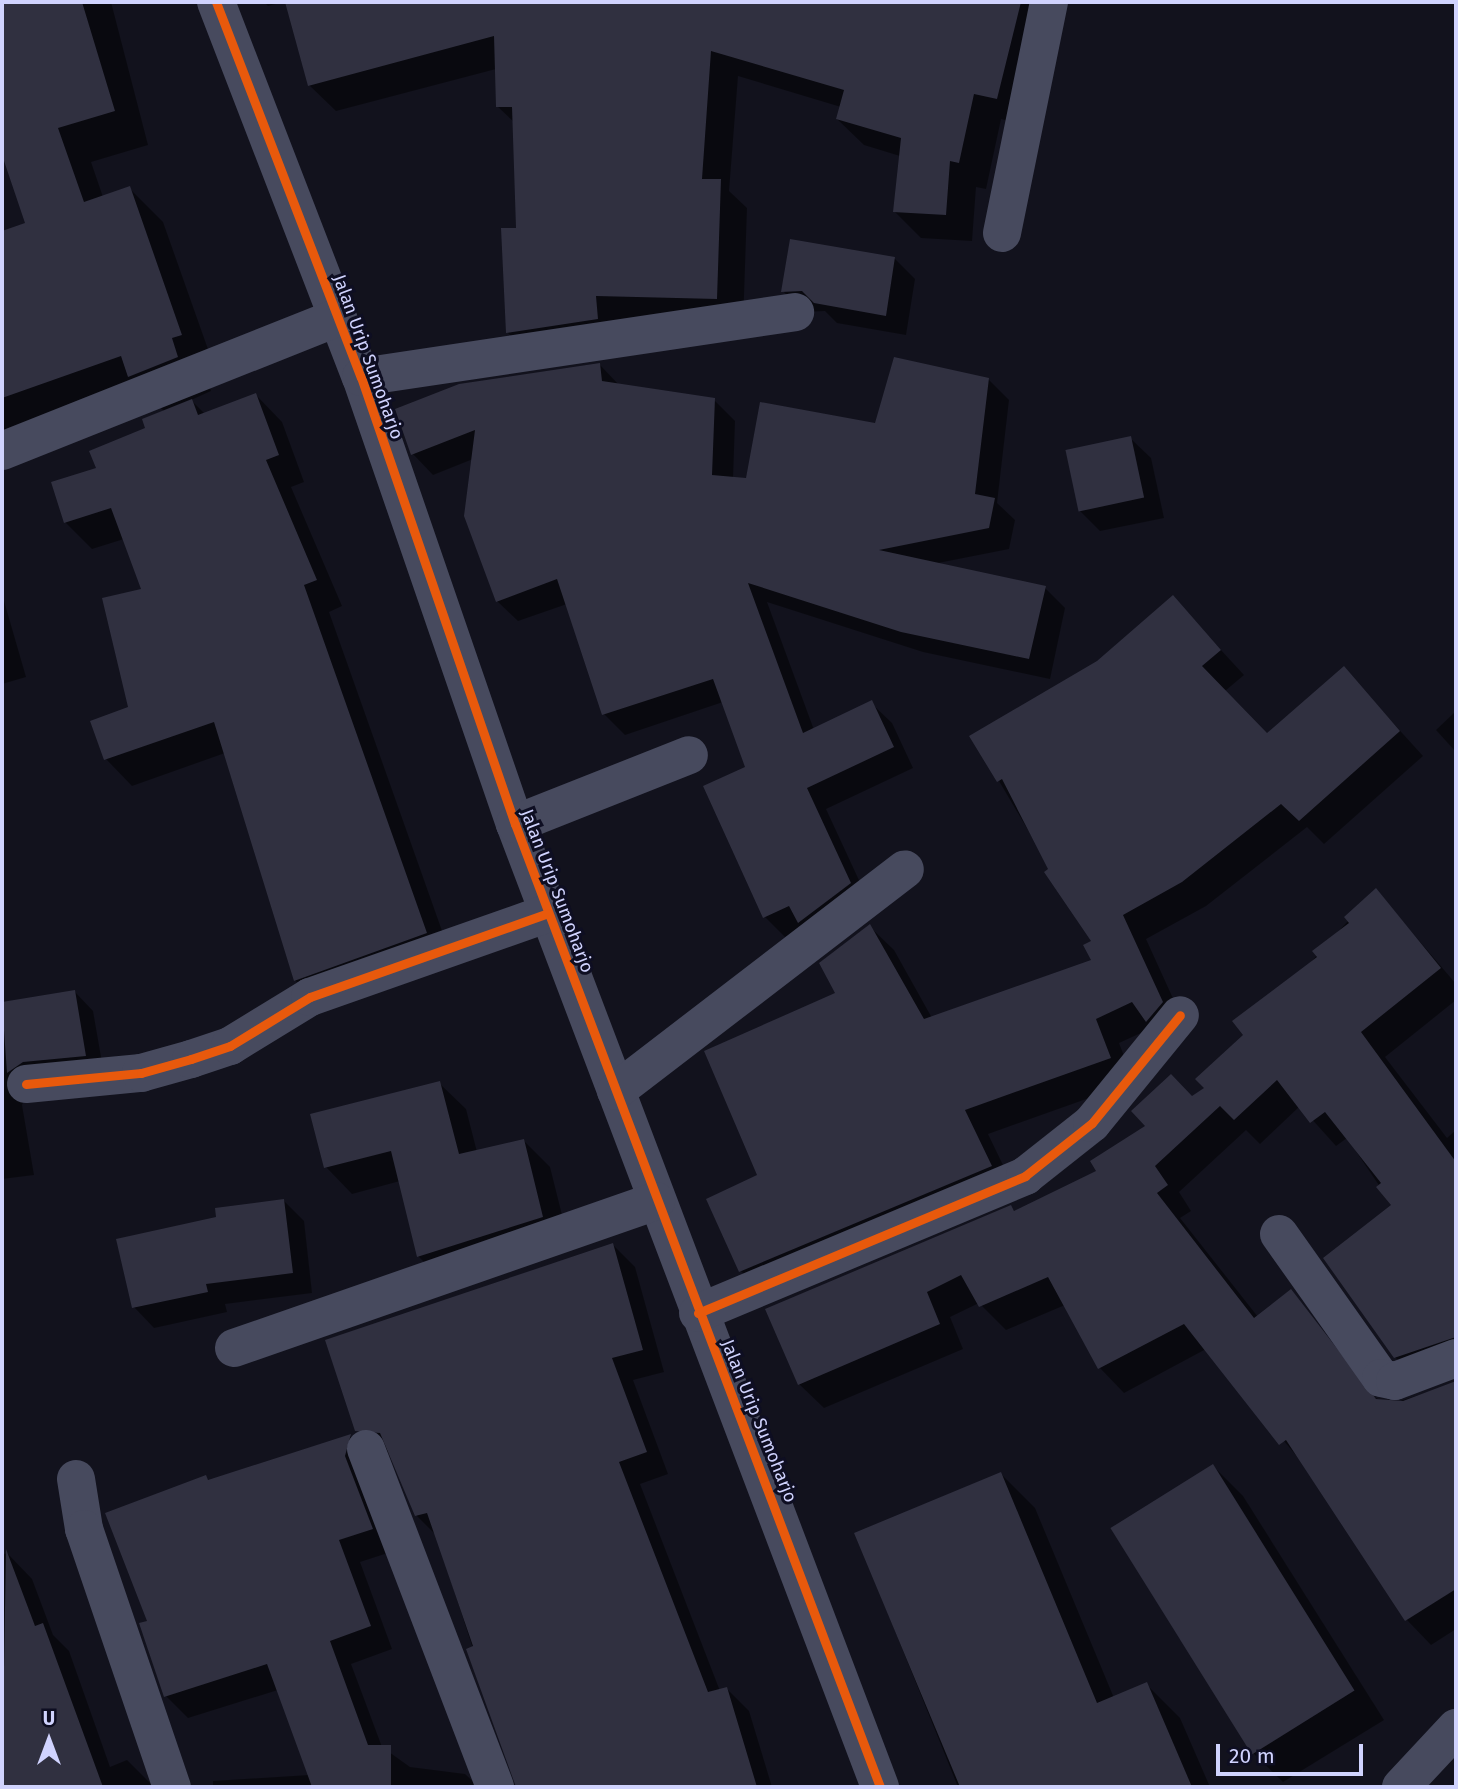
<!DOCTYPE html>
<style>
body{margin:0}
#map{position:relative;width:1458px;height:1789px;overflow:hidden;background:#12121d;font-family:"Fira Sans",sans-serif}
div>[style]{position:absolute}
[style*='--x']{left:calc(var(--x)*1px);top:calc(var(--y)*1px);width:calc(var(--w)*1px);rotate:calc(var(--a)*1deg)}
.shadow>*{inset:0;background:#0007}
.building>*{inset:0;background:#303040;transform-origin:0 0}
.minor>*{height:38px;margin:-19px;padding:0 19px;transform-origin:19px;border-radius:19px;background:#474a5e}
.cycleway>*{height:9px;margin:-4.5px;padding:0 4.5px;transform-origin:4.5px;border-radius:4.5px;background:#e8590c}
span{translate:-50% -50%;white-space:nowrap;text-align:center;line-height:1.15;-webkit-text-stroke:6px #0e0e22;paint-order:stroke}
.street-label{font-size:18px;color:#d0d3fe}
.frame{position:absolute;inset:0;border:4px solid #d0d3fe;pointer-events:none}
.north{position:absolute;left:14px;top:1705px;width:70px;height:70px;-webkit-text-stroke:5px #0e0e22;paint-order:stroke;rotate:0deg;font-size:19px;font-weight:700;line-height:28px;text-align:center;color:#d0d3fe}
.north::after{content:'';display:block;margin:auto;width:24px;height:32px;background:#d0d3fe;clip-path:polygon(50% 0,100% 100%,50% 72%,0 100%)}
.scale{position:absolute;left:1216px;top:1744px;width:147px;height:32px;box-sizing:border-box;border:4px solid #d0d3fe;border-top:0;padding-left:9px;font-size:21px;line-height:24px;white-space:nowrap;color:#d0d3fe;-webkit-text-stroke:5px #0e0e22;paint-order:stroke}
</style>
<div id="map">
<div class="shadow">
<i style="clip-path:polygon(2px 2px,111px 2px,148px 145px,91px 162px,103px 197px,129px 188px,163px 222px,215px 369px,205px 372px,211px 391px,191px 400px,205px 414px,256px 395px,282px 422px,304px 482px,291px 487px,342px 606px,329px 612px,452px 959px,322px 1007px,295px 980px,225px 753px,132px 786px,106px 759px,130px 708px,144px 590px,124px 539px,92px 549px,65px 522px,98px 469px,165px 412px,146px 393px,2px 444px,2px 233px,27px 224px,2px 150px)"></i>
<i style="clip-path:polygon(264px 2px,283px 2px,268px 6px)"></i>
<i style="clip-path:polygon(287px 2px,1054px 2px,1024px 125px,1001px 119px,986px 189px,976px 187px,972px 241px,921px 238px,895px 212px,900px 156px,864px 145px,837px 119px,841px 107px,738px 76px,729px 191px,747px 208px,743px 325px,534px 359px,507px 332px,518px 229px,515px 123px,497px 106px,496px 69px,336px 111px,309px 85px)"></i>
<i style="clip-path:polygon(895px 259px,915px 279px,906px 335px,837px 323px,825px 311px,803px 312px,783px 291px)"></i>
<i style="clip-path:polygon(600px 365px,620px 386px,714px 400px,735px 421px,733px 479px,748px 480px,988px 379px,1009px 400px,997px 503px,1015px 520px,1009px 549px,933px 564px,1045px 588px,1065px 608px,1050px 679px,923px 652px,767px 602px,814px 730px,871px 703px,892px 723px,913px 768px,826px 809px,870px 904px,785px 937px,765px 917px,747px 768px,723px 702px,625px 735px,604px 714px,567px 604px,518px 621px,497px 601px,473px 459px,433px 475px,413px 454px)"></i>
<i style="clip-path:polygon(1130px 438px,1151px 458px,1164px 518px,1100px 531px,1079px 510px)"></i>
<i style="clip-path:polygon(2px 594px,26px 677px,2px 684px)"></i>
<i style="clip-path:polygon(1173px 598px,1244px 675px,1225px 691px,1267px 735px,1344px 669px,1423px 756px,1324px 844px,1307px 827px,1206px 906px,1146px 939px,1186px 1027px,1154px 1027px,1119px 1043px,1134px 1082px,988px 1134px,1015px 1190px,765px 1295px,741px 1271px,759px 1176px,869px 926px,894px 950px,932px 1018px,1093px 961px,1094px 942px,999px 781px,1098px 663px)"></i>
<i style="clip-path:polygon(1456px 711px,1456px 752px,1436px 730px)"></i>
<i style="clip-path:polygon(1376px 890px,1456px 984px,1456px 1000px,1385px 1057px,1447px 1138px,1456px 1130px,1456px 1370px,1420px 1382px,1395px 1357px,1393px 1206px,1347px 1138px,1336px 1146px,1300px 1106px,1260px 1144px,1246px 1130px,1179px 1192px,1191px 1211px,1180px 1218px,1258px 1317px,1291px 1292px,1373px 1397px,1391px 1404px,1456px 1383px,1456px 1629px,1431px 1645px,1407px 1620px,1306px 1467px,1206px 1349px,1124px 1393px,1100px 1368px,1065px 1305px,1006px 1330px,979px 1303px,950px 1317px,963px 1349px,824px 1408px,799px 1384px,1011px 1208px,1016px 1212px,1099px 1171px,1206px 1089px,1245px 1035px)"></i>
<i style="clip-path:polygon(75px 992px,93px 1011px,104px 1074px,31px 1085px,22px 1105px,34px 1175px,2px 1179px,2px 1004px)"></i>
<i style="clip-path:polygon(439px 1083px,466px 1109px,477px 1152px,524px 1141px,550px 1167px,569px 1243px,444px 1282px,418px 1256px,400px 1181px,352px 1194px,326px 1167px)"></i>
<i style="clip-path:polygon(283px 1200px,304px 1221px,312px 1293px,225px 1304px,227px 1312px,154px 1328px,134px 1307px,218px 1218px)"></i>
<i style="clip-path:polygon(613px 1245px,635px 1267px,664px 1372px,633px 1380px,668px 1474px,640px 1484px,720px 1691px,727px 1689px,749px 1711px,772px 1787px,518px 1787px,436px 1535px,417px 1516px,391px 1453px,380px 1452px,357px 1430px)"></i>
<i style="clip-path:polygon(350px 1436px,372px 1458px,394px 1551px,360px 1562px,392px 1649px,351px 1664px,382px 1747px,410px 1767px,465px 1774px,479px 1787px,213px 1787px,213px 1781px,309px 1775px,278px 1690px,188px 1718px,166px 1696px,149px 1622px,205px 1477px,210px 1481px)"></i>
<i style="clip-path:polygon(1213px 1466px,1243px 1496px,1384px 1720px,1283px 1782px,1253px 1753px)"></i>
<i style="clip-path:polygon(1001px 1474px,1035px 1508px,1114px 1698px,1146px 1684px,1180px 1718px,1210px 1787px,958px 1787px,856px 1534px)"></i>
<i style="clip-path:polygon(7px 1553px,32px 1579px,53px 1635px,69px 1651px,110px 1767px,127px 1760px,154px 1787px,2px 1787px,2px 1555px)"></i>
</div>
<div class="building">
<i style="clip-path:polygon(2px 2px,82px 2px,115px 111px,58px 128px,84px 202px,130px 186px,182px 335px,172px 338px,178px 357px,128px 377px,121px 356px,2px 398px,2px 231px,25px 223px,2px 155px)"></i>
<i style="clip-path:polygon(285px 2px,1021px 2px,997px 99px,974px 94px,959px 163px,950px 161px,946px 215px,893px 212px,901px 138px,836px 119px,844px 90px,711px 51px,702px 179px,721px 179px,717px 299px,596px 296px,598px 319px,506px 333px,501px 228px,516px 228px,512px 107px,496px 107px,494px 36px,308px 86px)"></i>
<i style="clip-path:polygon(790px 239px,895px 257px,886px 316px,814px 303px,802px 291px,781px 292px)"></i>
<i style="clip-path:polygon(894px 357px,989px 378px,975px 494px,995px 498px,989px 528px,879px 550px,1046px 586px,1029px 659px,901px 632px,748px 583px,803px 733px,872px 700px,894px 747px,807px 788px,851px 883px,798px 923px,789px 906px,763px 918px,703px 786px,745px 767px,713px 679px,602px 715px,557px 579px,496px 602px,464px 516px,475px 430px,411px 455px,395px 409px,459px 384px,600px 363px,602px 381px,715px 398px,712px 475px,746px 478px,760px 402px,875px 423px)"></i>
<i style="clip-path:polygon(256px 393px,279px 455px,266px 460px,317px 580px,304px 585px,427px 933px,294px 981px,214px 722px,104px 760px,90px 721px,128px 707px,102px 598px,141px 589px,111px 508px,64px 523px,51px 482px,96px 468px,89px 451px,145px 428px,142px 419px,192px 399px,198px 415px)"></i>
<i style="left:1131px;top:436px;width:63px;height:67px;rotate:78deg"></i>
<i style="clip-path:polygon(1173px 595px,1221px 650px,1202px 666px,1267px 733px,1344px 666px,1400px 731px,1299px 821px,1281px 804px,1182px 882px,1123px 915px,1163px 1002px,1146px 1022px,1132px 1002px,1096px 1019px,1111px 1058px,965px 1110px,992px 1166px,739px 1272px,706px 1199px,757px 1175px,704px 1051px,835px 993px,819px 963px,870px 924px,924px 1019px,1091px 960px,1083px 945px,1091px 941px,1044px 872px,1048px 869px,1002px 779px,997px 782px,969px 736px,1097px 661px)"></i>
<i style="clip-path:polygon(1376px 888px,1441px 968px,1361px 1032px,1456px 1162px,1456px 1337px,1394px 1358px,1323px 1258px,1391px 1205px,1376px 1187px,1381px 1183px,1325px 1112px,1310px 1123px,1277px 1080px,1234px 1120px,1220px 1106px,1155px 1166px,1168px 1185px,1157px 1193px,1254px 1318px,1291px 1289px,1376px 1399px,1403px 1401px,1456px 1381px,1456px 1589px,1405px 1621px,1286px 1440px,1279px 1445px,1184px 1324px,1098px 1369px,1048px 1277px,979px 1307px,961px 1275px,927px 1292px,940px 1324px,798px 1385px,765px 1309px,1011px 1205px,1014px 1211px,1096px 1171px,1090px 1161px,1145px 1126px,1131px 1111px,1171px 1074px,1192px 1096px,1204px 1088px,1195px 1079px,1243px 1035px,1232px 1021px,1317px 957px,1312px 951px,1349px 923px,1344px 917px)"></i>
<i style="clip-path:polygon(75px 990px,86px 1056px,23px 1062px,7px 1073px,2px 1002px)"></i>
<i style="clip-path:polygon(440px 1081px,459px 1154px,524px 1139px,543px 1217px,417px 1257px,391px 1151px,324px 1168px,310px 1114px)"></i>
<i style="clip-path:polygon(284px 1199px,293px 1273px,206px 1284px,208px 1292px,132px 1308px,116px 1239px,216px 1217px,215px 1208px)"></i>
<i style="clip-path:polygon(613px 1243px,643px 1350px,612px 1358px,647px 1452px,619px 1462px,708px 1692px,727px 1687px,757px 1787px,516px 1787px,466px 1649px,473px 1646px,427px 1513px,415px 1516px,380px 1433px,355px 1431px,325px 1340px)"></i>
<i style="clip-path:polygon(351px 1434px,345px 1456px,373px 1529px,339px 1540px,371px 1626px,330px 1641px,368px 1745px,391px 1745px,391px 1787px,312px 1787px,267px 1664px,164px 1697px,139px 1623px,147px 1621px,105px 1513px,206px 1475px,208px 1480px)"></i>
<i style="left:1213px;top:1464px;width:267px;height:121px;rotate:58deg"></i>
<i style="clip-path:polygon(1001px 1472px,1097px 1703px,1147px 1682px,1192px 1787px,960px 1787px,854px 1533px)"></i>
<i style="clip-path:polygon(6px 1549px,35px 1626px,43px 1623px,103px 1787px,2px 1787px)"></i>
</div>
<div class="minor">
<i style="--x:216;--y:2;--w:402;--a:68.9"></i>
<i style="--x:361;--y:377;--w:473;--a:71"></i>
<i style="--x:515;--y:824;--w:1030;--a:69.24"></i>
<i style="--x:1002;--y:233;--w:236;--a:-78.5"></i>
<i style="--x:361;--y:377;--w:439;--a:-8.5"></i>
<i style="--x:2;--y:451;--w:360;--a:-21.7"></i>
<i style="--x:515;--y:824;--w:187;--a:-21.6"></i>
<i style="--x:26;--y:1084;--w:116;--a:-5.5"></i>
<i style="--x:141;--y:1073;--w:52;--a:-15.6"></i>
<i style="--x:191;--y:1059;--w:41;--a:-18.4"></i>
<i style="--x:230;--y:1046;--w:94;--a:-31.5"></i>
<i style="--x:310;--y:997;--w:252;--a:-19.4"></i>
<i style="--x:616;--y:1091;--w:364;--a:-37.5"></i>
<i style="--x:1279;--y:1234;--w:176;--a:54.7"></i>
<i style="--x:1381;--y:1378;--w:14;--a:12"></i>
<i style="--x:1395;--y:1381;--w:65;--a:-20.7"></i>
<i style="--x:698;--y:1313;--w:355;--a:-22.7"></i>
<i style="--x:1025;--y:1176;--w:85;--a:-38.3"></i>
<i style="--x:1092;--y:1123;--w:139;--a:-50.8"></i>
<i style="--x:234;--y:1348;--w:447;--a:-19.2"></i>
<i style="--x:366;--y:1449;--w:362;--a:69.1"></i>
<i style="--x:76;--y:1479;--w:51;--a:80.9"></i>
<i style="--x:84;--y:1529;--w:273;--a:71.2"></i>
<i style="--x:1401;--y:1787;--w:81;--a:-47"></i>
</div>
<div class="cycleway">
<i style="--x:216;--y:2;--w:402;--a:68.9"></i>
<i style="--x:361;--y:377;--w:473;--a:71"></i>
<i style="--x:515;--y:824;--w:1030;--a:69.24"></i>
<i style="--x:26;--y:1084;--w:116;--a:-5.5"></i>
<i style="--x:141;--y:1073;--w:52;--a:-15.6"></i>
<i style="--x:191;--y:1059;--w:41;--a:-18.4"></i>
<i style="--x:230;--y:1046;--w:94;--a:-31.5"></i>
<i style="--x:310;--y:997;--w:252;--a:-19.4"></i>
<i style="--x:698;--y:1313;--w:355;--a:-22.7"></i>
<i style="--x:1025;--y:1176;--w:85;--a:-38.3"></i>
<i style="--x:1092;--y:1123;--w:139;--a:-50.8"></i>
</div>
<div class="street-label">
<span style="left:368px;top:357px;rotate:70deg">Jalan Urip Sumoharjo</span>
<span style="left:557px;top:891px;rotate:69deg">Jalan Urip Sumoharjo</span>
<span style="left:759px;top:1421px;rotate:68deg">Jalan Urip Sumoharjo</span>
</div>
<div class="frame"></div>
<div class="north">U</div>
<div class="scale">20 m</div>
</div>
